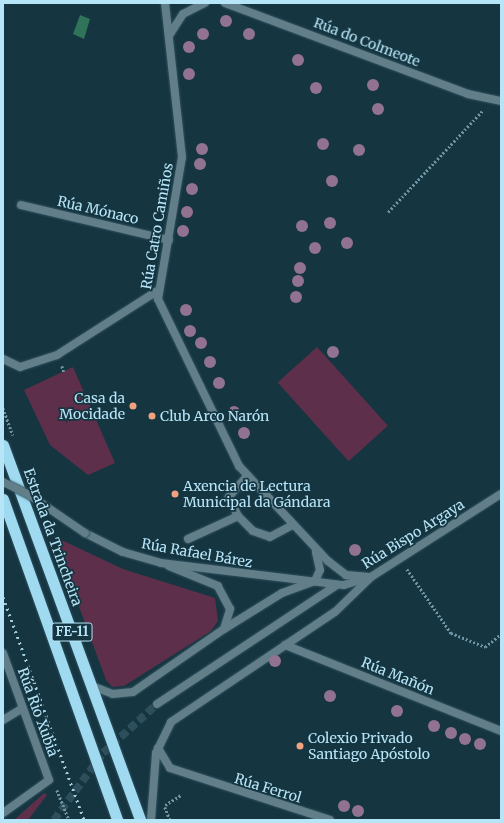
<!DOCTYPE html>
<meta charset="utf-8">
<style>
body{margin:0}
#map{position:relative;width:504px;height:823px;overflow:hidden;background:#153541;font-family:Merriweather,serif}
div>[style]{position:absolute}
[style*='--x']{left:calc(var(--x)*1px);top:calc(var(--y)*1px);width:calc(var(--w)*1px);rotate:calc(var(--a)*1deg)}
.green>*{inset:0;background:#5d2f4a;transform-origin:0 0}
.water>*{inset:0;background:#2f7359}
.minor-tunnel>*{height:8px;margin-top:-4px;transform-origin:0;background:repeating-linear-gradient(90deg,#2d4f5c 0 8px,transparent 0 12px)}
.path>*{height:2.5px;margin-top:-1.25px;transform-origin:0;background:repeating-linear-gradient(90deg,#6e95a5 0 2px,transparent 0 4px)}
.roads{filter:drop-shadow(0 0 1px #2f515e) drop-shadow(0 0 1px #2f515e)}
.service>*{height:8px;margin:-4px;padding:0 4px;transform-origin:4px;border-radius:4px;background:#627e89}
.pedestrian>*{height:8px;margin:-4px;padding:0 4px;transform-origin:4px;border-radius:4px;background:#627e89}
.minor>*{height:8px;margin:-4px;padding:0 4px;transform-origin:4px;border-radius:4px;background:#627e89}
.tertiary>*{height:8px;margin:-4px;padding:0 4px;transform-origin:4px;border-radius:4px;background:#627e89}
.trunk>*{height:11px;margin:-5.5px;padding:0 5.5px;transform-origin:5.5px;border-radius:5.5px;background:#a0daf0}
.rail>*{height:3px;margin-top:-1.5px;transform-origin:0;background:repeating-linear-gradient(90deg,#a2cee0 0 2px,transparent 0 6px)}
.bridges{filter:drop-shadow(0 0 1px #2f515e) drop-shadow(0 0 1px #2f515e)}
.tertiary-bridge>*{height:8px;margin:-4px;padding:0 4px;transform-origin:4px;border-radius:4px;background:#627e89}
.trees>*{width:12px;height:12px;margin:-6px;border-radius:50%;background:#917391}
.dots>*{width:11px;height:11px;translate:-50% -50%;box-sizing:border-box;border:2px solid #153541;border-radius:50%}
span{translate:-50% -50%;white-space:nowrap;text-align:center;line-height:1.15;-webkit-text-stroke:3.5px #153541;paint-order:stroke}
.shield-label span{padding:1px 3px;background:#153541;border:1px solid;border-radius:3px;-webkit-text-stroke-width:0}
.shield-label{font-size:13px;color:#b7e5f8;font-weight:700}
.street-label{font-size:14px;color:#b7e5f8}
.poi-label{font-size:14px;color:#b7e5f8}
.right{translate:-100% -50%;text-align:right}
.left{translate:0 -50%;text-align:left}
.frame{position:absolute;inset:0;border:4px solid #b7e5f8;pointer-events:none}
</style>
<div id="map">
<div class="green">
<i style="left:317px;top:347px;width:106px;height:53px;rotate:48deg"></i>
<i style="clip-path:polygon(73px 367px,115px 463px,88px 475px,50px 445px,24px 390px)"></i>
<i style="clip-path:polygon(53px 536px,123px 569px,215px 598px,218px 621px,211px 631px,124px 686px,112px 687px,106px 680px)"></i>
<i style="clip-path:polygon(44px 793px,47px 795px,28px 820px,14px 820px)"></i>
</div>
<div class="water">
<i style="clip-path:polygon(80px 15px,90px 19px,84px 39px,73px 34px)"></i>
</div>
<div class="minor-tunnel">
<i style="--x:54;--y:820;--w:83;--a:-53.8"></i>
<i style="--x:103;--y:753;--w:73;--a:-42.2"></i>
</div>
<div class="path">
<i style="--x:388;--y:212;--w:139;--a:-47"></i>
<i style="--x:62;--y:366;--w:6;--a:72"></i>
<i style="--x:3;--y:408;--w:29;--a:70"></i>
<i style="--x:407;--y:569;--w:78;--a:55.5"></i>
<i style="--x:451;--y:633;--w:37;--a:22"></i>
<i style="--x:485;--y:647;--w:21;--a:-39"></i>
<i style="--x:57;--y:790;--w:32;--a:68"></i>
<i style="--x:165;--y:805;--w:19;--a:-32"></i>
<i style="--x:165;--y:807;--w:14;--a:69"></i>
</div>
<div class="roads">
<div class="service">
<i style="--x:3;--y:359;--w:19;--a:25"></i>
<i style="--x:20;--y:367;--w:39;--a:-18"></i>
<i style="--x:57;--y:355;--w:119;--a:-32.6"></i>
<i style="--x:247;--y:476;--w:28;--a:131"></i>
<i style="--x:229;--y:497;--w:21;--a:65"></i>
<i style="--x:238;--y:516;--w:21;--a:45"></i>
<i style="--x:253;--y:531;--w:18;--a:19"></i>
<i style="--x:270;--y:537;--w:26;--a:-28"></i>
<i style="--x:188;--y:539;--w:55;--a:-24.7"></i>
</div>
<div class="pedestrian">
<i style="--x:285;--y:645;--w:232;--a:21.7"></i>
</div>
<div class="minor">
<i style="--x:165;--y:3;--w:155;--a:83.7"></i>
<i style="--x:182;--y:157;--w:144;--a:99.6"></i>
<i style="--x:158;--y:299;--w:186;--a:64.1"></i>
<i style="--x:239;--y:466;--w:130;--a:46.9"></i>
<i style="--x:328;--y:561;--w:23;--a:38"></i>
<i style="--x:346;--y:575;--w:21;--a:5"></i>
<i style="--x:225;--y:3;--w:259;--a:20.5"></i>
<i style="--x:468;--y:94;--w:34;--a:12"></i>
<i style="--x:170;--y:34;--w:24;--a:-57"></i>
<i style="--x:183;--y:14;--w:25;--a:-27"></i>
<i style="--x:21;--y:205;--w:152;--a:13.3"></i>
<i style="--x:224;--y:629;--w:68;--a:-31.8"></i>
<i style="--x:282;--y:593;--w:35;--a:-20"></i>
<i style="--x:315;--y:581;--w:12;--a:-66"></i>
<i style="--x:320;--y:570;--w:18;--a:-103"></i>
<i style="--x:3;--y:653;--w:135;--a:70.1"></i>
<i style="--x:49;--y:780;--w:57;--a:144.3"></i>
<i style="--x:92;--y:686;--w:22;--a:21"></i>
<i style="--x:113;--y:694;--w:20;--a:-6"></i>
<i style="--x:133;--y:692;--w:111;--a:-34.7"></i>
<i style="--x:224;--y:629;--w:21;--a:-73"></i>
<i style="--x:230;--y:609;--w:26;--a:-118"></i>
<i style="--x:218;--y:586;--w:53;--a:-157.8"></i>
<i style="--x:157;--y:704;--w:214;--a:-33.5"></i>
<i style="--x:3;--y:720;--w:23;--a:-31"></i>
<i style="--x:158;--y:748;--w:23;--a:59"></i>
<i style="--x:170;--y:768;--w:168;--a:18"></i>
<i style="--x:151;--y:820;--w:67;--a:-85.7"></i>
<i style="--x:156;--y:753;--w:34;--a:-64"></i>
<i style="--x:171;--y:722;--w:197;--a:-33.9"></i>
<i style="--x:335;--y:612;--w:50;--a:-44.2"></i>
</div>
<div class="tertiary">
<i style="--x:85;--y:533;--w:42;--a:26.6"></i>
<i style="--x:123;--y:552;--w:40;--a:16"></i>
<i style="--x:161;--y:563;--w:184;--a:6.9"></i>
<i style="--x:344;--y:585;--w:28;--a:-17"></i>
<i style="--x:371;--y:577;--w:154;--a:-32.6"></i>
</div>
<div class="trunk">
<i style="--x:3;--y:445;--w:399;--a:69.9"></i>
<i style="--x:3;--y:499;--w:341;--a:70.4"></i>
</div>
</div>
<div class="rail">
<i style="--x:3;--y:597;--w:237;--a:70"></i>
</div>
<div class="bridges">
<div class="tertiary-bridge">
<i style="--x:3;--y:482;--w:28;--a:26"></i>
<i style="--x:28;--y:494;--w:69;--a:34.4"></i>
</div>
</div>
<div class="trees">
<i style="left:226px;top:21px"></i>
<i style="left:203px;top:34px"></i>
<i style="left:249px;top:34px"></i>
<i style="left:189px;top:47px"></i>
<i style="left:298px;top:60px"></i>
<i style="left:189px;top:74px"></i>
<i style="left:373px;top:85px"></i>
<i style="left:316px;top:88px"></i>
<i style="left:378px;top:109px"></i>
<i style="left:323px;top:144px"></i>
<i style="left:202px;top:149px"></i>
<i style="left:359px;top:150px"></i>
<i style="left:200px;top:164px"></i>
<i style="left:332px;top:181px"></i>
<i style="left:192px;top:189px"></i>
<i style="left:187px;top:212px"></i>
<i style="left:330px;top:223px"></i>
<i style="left:302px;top:226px"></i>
<i style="left:183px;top:231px"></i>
<i style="left:347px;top:243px"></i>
<i style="left:315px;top:248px"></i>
<i style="left:300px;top:268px"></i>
<i style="left:298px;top:281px"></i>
<i style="left:296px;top:297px"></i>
<i style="left:186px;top:310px"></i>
<i style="left:190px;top:331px"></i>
<i style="left:201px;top:343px"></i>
<i style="left:333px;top:352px"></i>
<i style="left:210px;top:362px"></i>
<i style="left:219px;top:383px"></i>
<i style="left:234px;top:412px"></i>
<i style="left:244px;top:433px"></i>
<i style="left:355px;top:550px"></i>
<i style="left:275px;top:661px"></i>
<i style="left:330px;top:696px"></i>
<i style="left:397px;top:711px"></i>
<i style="left:434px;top:726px"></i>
<i style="left:451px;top:733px"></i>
<i style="left:465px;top:739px"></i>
<i style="left:480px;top:744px"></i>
<i style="left:344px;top:806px"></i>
<i style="left:358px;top:811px"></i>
</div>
<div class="dots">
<i style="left:133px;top:406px;background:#f1a17d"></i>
<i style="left:152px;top:416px;background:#f1a17d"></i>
<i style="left:175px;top:494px;background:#f1a17d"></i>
<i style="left:300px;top:746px;background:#f1a17d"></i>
</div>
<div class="shield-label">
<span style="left:72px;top:632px">FE-11</span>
</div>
<div class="street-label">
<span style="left:367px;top:42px;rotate:21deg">Rúa do Colmeote</span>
<span style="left:98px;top:210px;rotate:13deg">Rúa Mónaco</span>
<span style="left:157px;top:226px;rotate:-80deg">Rúa Catro Camiños</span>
<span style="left:413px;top:534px;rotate:-32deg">Rúa Bispo Argaya</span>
<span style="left:53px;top:537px;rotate:70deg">Estrada da Trincheira</span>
<span style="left:197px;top:553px;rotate:10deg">Rúa Rafael Bárez</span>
<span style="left:398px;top:676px;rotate:22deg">Rúa Mañón</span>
<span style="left:38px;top:712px;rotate:70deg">Rúa Rio Xubia</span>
<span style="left:268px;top:788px;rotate:17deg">Rúa Ferrol</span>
</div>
<div class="poi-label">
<span class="right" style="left:125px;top:406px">Casa da<br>Mocidade</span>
<span class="left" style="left:160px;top:416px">Club Arco Narón</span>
<span class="left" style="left:183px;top:494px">Axencia de Lectura<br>Municipal da Gándara</span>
<span class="left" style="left:308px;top:746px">Colexio Privado<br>Santiago Apóstolo</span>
</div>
<div class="frame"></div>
</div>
